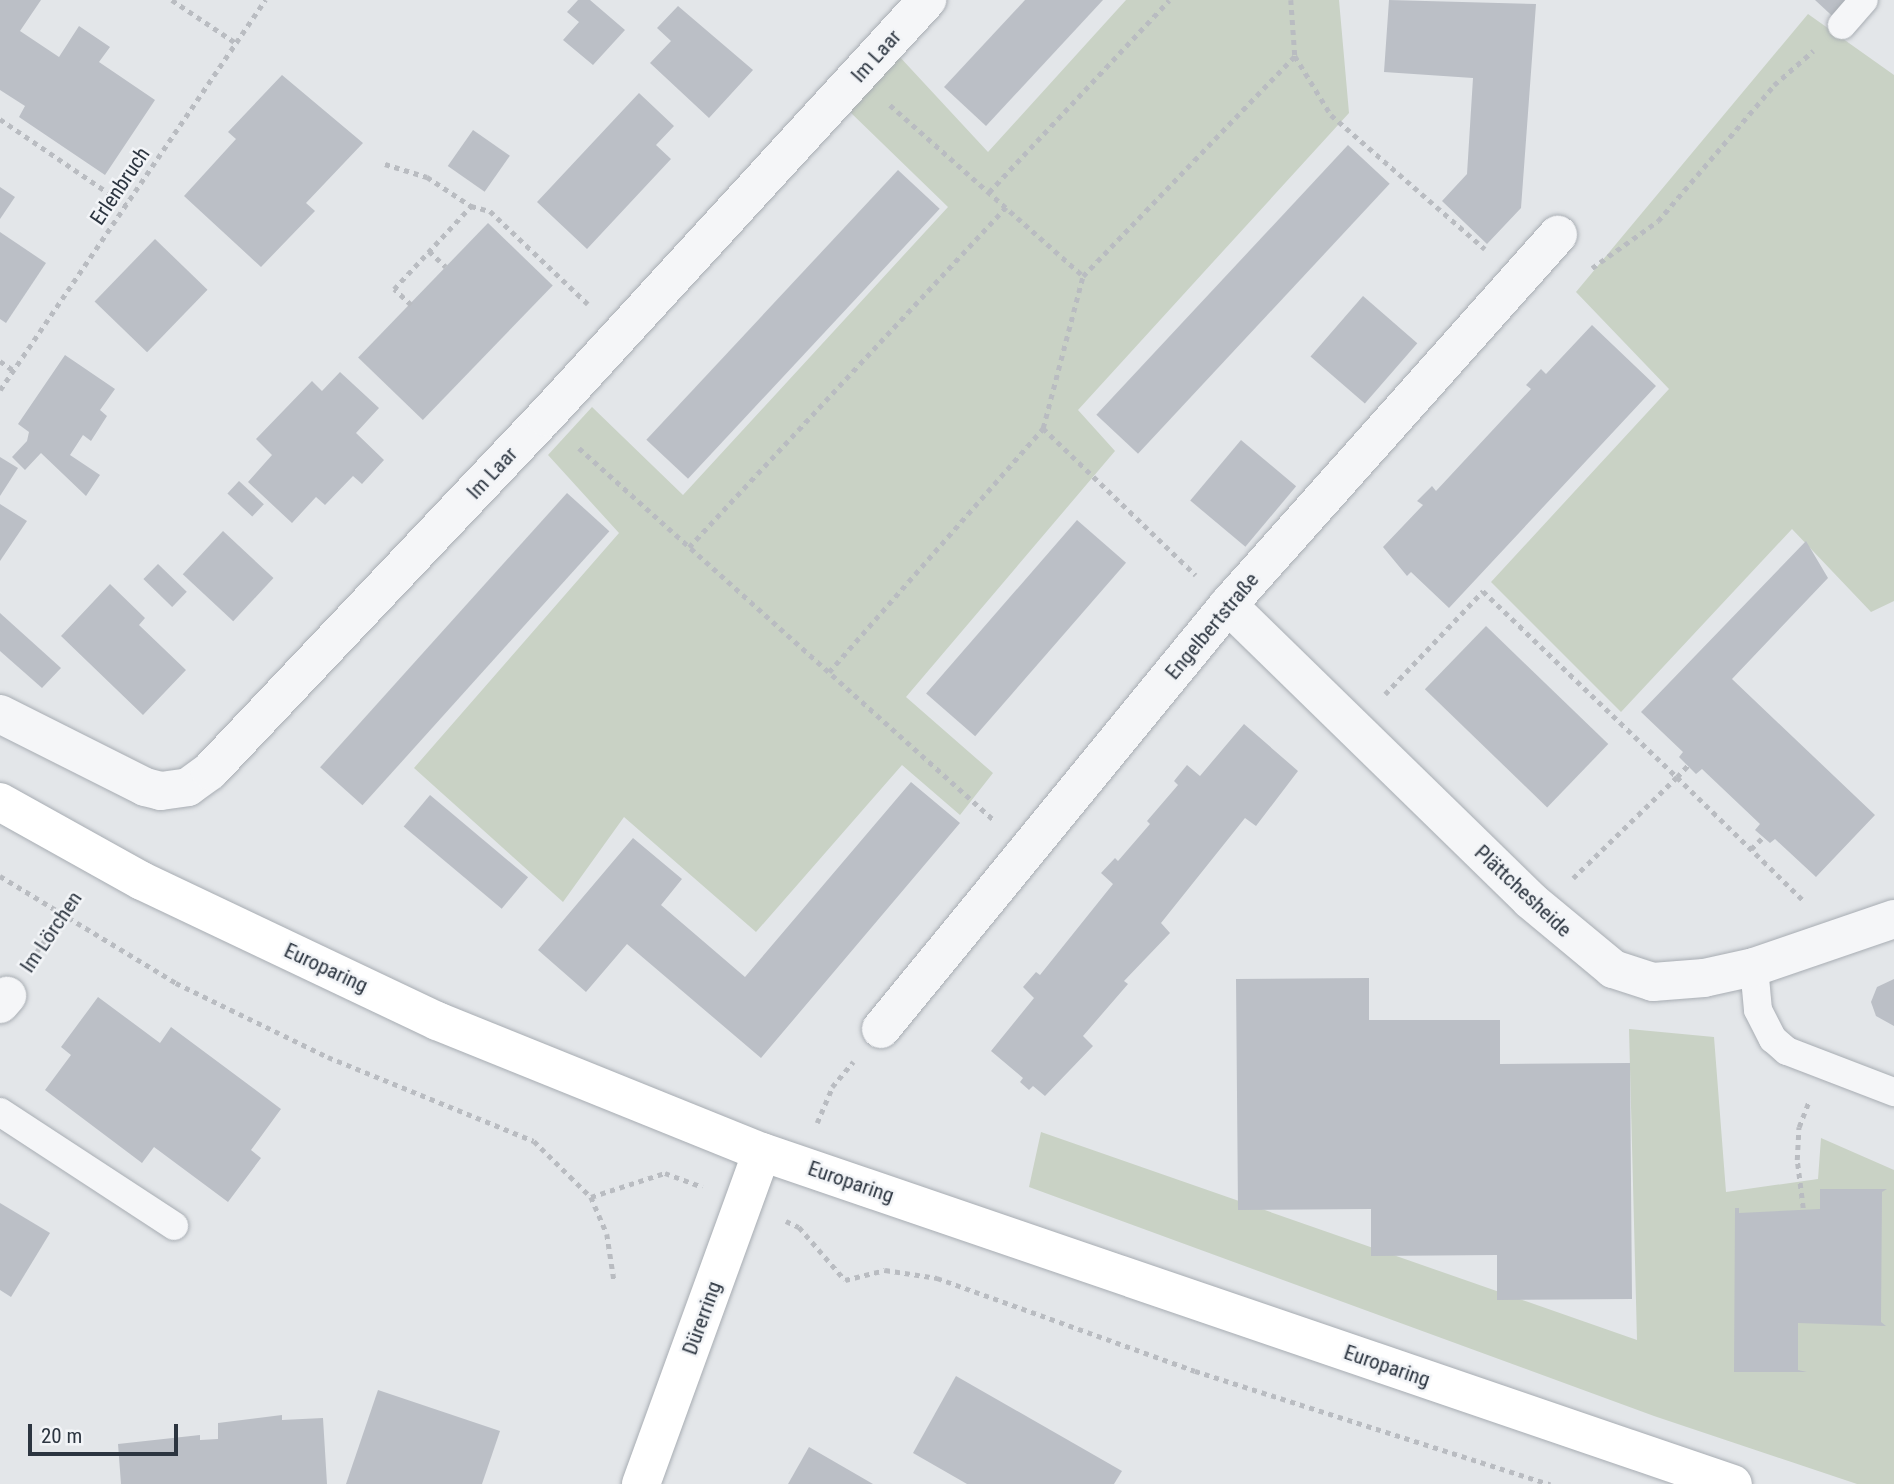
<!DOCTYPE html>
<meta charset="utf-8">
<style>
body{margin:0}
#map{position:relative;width:1894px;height:1484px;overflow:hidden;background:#e3e6e9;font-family:"Roboto Condensed",sans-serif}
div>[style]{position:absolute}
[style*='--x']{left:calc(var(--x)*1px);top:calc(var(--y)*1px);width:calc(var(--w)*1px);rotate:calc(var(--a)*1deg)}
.green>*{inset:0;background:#c9d2c5}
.building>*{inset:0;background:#bbbfc6;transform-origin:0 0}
.path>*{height:4.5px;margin-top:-2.25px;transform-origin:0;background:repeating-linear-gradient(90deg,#b9bcc1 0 5px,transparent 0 10px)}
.roads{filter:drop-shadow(0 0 2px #a8adb3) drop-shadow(0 0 2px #a8adb3)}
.lane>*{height:28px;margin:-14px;padding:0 14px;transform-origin:14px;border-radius:14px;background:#f5f6f8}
.street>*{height:38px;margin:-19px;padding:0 19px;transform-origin:19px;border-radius:19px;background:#f5f6f8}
.secondary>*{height:38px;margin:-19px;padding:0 19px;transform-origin:19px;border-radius:19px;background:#fff}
span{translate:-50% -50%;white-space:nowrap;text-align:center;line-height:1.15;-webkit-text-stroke:5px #f2f4f7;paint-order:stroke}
.street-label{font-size:21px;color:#2c3540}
.scale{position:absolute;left:28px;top:1424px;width:150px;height:32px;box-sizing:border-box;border:4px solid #2c3540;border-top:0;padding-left:9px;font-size:21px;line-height:24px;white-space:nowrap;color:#2c3540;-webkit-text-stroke:5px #f2f4f7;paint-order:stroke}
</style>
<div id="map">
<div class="green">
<i style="clip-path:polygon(1126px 0,1339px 0,1349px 113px,1078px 410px,1115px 451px,906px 697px,993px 773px,960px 815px,902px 765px,756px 932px,624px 817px,563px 902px,414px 768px,619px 533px,548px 455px,592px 407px,683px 495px,948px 207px,848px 110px,898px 55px,988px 152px)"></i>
<i style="clip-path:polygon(1808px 14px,1894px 75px,1894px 601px,1871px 612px,1792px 529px,1621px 712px,1491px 582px,1669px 389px,1576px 292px)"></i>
<i style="clip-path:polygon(1629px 1029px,1714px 1037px,1726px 1192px,1818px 1179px,1821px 1138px,1894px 1170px,1894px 1484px,1857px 1484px,1654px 1416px,1029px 1187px,1041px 1132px,1637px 1340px)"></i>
</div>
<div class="building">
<i style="clip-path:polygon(0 0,41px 0,20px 31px,59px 57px,79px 26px,110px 47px,99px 62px,155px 100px,105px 175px,19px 117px,25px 106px,0 90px)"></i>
<i style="clip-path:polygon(578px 0,590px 0,625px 30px,593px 65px,563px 40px,579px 22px,567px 12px)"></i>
<i style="clip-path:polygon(1025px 0,1103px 0,986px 126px,944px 87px)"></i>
<i style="clip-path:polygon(1389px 0,1536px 4px,1521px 208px,1487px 244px,1442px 201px,1467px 174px,1473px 78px,1384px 72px)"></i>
<i style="clip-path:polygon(1815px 0,1864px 0,1842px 25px)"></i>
<i style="clip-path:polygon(678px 6px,753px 70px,709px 118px,650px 63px,671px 41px,657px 28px)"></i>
<i style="clip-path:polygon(282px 75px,363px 143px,306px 203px,315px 211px,261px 267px,184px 196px,236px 139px,228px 132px)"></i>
<i style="clip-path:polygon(639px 93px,674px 126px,656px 145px,671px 159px,587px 249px,537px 202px)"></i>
<i style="left:473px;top:130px;width:45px;height:44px;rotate:35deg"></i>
<i style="left:1348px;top:145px;width:57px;height:369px;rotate:43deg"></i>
<i style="left:898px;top:170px;width:57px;height:369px;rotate:43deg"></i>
<i style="clip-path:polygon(0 187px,15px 197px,0 219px)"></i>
<i style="left:488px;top:223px;width:90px;height:187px;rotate:44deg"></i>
<i style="clip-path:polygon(0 232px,46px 263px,6px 323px,0 319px)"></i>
<i style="left:155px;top:239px;width:73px;height:87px;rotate:44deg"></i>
<i style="left:1363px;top:296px;width:72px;height:80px;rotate:41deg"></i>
<i style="clip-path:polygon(1592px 325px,1656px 386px,1449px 608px,1411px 572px,1407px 576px,1383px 547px,1423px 505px,1417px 501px,1432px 486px,1436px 491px,1531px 389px,1526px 385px,1541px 369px,1546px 374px)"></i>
<i style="clip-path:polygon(65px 355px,115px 389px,100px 410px,107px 416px,91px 441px,83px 435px,70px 455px,100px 475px,86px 496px,41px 453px,25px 470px,12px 457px,27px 441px,29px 432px,18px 424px)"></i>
<i style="clip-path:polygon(340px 372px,379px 408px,356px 433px,384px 460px,362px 484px,353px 476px,325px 505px,316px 497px,292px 523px,248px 482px,272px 455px,256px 439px,312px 381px,322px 391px)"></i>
<i style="left:1241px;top:440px;width:72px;height:79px;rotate:40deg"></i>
<i style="clip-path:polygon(0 457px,18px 468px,0 496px)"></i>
<i style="left:239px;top:481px;width:34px;height:17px;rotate:43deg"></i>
<i style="left:567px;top:493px;width:57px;height:369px;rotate:42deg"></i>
<i style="clip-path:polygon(0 504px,27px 521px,0 561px)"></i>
<i style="left:1077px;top:520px;width:65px;height:230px;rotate:41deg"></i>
<i style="left:223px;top:531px;width:69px;height:59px;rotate:43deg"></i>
<i style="clip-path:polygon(1806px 541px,1828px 578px,1732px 679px,1875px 815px,1816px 877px,1775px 839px,1770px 843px,1755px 830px,1760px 824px,1702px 769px,1696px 774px,1679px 757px,1683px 752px,1641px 712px)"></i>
<i style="left:158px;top:564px;width:40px;height:21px;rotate:44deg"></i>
<i style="clip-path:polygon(110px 584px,145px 618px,139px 625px,186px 670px,143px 715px,61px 636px)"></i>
<i style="clip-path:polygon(0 613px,61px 668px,42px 688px,0 651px)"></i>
<i style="left:1486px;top:626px;width:170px;height:88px;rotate:44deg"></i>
<i style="clip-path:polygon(1244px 724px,1298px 771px,1256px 826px,1245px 818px,1161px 923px,1170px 933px,1124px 981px,1128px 984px,1083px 1036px,1093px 1046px,1045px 1096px,1033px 1086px,1029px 1090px,1020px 1082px,1023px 1078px,991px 1051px,1034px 998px,1023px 987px,1036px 972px,1040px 975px,1113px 884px,1101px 873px,1115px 858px,1118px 861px,1150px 824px,1147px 821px,1178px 785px,1174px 781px,1187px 765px,1200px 776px)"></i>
<i style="clip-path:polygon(911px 782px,960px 823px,761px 1058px,627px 944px,586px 992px,538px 950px,633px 838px,682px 879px,661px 905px,745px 977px)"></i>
<i style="left:430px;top:795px;width:128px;height:41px;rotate:40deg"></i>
<i style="clip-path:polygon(1369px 978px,1369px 1020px,1500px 1020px,1500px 1064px,1630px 1063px,1632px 1299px,1497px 1300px,1497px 1255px,1371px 1256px,1371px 1209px,1238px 1210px,1236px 979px)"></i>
<i style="clip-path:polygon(1894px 979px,1894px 1026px,1876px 1016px,1871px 1002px,1877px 987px)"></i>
<i style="clip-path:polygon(98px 997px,160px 1043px,171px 1027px,281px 1109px,251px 1150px,261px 1158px,228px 1202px,154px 1147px,142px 1163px,45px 1090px,71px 1055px,61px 1047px)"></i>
<i style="clip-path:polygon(1820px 1189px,1887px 1189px,1882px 1192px,1881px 1322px,1886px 1326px,1798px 1323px,1798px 1370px,1807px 1372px,1734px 1372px,1735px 1208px,1739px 1208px,1739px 1213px,1820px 1209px)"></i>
<i style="clip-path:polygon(0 1203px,50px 1233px,11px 1297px,0 1290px)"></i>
<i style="clip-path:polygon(956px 1376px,1122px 1471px,1114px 1484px,967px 1484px,913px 1453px)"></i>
<i style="clip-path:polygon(378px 1390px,500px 1431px,482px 1484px,346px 1484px)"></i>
<i style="clip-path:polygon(282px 1415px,282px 1420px,323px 1418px,327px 1484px,121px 1484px,118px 1444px,200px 1435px,200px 1440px,218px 1439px,218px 1423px)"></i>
<i style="clip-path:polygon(809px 1447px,873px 1484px,788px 1484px)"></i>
</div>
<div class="path">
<i style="--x:172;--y:0;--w:77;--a:33.9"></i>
<i style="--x:1291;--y:0;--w:56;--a:85.9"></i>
<i style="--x:1295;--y:56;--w:69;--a:58.6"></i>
<i style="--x:1331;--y:115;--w:204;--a:41"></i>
<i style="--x:890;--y:105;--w:258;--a:41.5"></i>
<i style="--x:0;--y:119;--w:153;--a:34.3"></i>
<i style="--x:385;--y:164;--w:44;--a:17.2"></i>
<i style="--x:427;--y:177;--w:53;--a:33.4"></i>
<i style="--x:471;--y:206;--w:20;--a:15"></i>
<i style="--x:490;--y:211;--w:135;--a:43.5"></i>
<i style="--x:989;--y:192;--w:263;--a:-46.8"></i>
<i style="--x:429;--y:251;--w:23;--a:43"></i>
<i style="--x:1592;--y:268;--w:81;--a:-35.5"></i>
<i style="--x:1658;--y:221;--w:179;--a:-49.5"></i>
<i style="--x:1774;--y:85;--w:52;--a:-41.1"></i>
<i style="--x:411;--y:305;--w:23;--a:-137"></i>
<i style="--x:394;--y:289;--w:113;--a:-47.1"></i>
<i style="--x:0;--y:361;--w:16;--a:35"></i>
<i style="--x:0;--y:390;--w:472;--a:-55.8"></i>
<i style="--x:1043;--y:428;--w:212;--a:43.9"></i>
<i style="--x:579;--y:448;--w:559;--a:41.88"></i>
<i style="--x:689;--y:547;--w:465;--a:-47"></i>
<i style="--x:829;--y:672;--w:325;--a:-48.7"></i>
<i style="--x:1043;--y:428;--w:157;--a:-75.3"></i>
<i style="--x:1083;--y:276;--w:306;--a:-46.1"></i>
<i style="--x:1385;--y:694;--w:142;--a:-46.4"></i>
<i style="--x:1483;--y:591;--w:269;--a:43.8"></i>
<i style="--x:1677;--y:777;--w:16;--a:-47"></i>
<i style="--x:1751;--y:849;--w:17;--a:-45"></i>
<i style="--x:0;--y:876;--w:206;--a:31.3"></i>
<i style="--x:176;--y:983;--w:169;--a:26"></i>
<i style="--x:328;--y:1057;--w:222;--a:22.2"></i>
<i style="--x:534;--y:1141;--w:80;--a:44.5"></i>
<i style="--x:591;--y:1197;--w:40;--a:66.6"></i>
<i style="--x:607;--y:1234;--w:47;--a:81.3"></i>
<i style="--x:1573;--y:878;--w:145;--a:-44.2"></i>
<i style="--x:1677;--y:777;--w:179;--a:44.3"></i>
<i style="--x:31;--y:960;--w:79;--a:-55.3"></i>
<i style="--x:817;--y:1123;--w:39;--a:-67"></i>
<i style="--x:832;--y:1087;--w:33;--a:-50"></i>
<i style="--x:591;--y:1197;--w:78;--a:-18"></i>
<i style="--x:665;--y:1173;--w:40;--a:20.2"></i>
<i style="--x:1803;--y:1208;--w:48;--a:-97.1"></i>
<i style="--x:1797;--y:1160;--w:33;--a:-87"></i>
<i style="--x:1799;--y:1127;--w:28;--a:-69"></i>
<i style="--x:786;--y:1221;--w:14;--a:25"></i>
<i style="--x:799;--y:1227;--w:70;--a:49"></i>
<i style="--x:845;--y:1280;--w:41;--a:-14"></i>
<i style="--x:885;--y:1270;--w:53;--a:8.7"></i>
<i style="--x:937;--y:1278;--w:274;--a:19.8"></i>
<i style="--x:1195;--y:1371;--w:373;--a:17.7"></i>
</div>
<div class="roads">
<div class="lane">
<i style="--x:1842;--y:25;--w:33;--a:-49"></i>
<i style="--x:1754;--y:967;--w:43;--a:84.7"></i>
<i style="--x:1758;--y:1010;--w:33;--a:63"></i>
<i style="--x:1773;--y:1039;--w:18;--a:41"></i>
<i style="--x:1787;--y:1051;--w:115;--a:21"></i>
<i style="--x:0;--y:1112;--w:208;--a:33.2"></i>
</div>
<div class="street">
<i style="--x:1228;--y:605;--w:422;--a:44.3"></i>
<i style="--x:1530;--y:900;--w:108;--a:39.7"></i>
<i style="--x:1613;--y:969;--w:42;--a:18"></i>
<i style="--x:1653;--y:982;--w:51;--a:-4.5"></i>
<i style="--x:1704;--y:978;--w:51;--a:-12.4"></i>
<i style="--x:1754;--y:967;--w:148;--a:-18.9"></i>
<i style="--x:0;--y:714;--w:162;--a:26.7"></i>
<i style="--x:145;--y:787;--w:16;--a:14"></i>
<i style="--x:161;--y:791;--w:27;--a:-8"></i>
<i style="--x:188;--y:787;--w:27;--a:-36"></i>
<i style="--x:210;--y:771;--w:487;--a:-46.6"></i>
<i style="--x:545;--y:417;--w:566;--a:-47.51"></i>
<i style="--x:0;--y:1004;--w:11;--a:-49"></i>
<i style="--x:881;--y:1029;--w:548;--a:-50.7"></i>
<i style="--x:1228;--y:605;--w:496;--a:-48.3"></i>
</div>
<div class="secondary">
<i style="--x:0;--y:802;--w:162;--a:29.1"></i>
<i style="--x:142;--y:881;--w:327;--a:25.4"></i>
<i style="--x:437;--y:1021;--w:350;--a:22"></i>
<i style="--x:762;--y:1152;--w:1026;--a:18.88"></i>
<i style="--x:641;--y:1484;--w:353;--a:-70"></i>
</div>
</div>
<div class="street-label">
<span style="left:876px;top:56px;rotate:-48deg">Im Laar</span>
<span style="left:120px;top:186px;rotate:-56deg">Erlenbruch</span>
<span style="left:492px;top:473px;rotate:-47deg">Im Laar</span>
<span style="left:1212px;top:626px;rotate:-50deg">Engelbertstraße</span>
<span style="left:1523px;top:891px;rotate:43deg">Plättchesheide</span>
<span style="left:51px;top:932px;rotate:-56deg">Im Lörchen</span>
<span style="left:326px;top:968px;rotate:25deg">Europaring</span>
<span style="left:851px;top:1182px;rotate:19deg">Europaring</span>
<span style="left:702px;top:1318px;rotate:-70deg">Dürerring</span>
<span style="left:1387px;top:1366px;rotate:19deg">Europaring</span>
</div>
<div class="scale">20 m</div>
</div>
